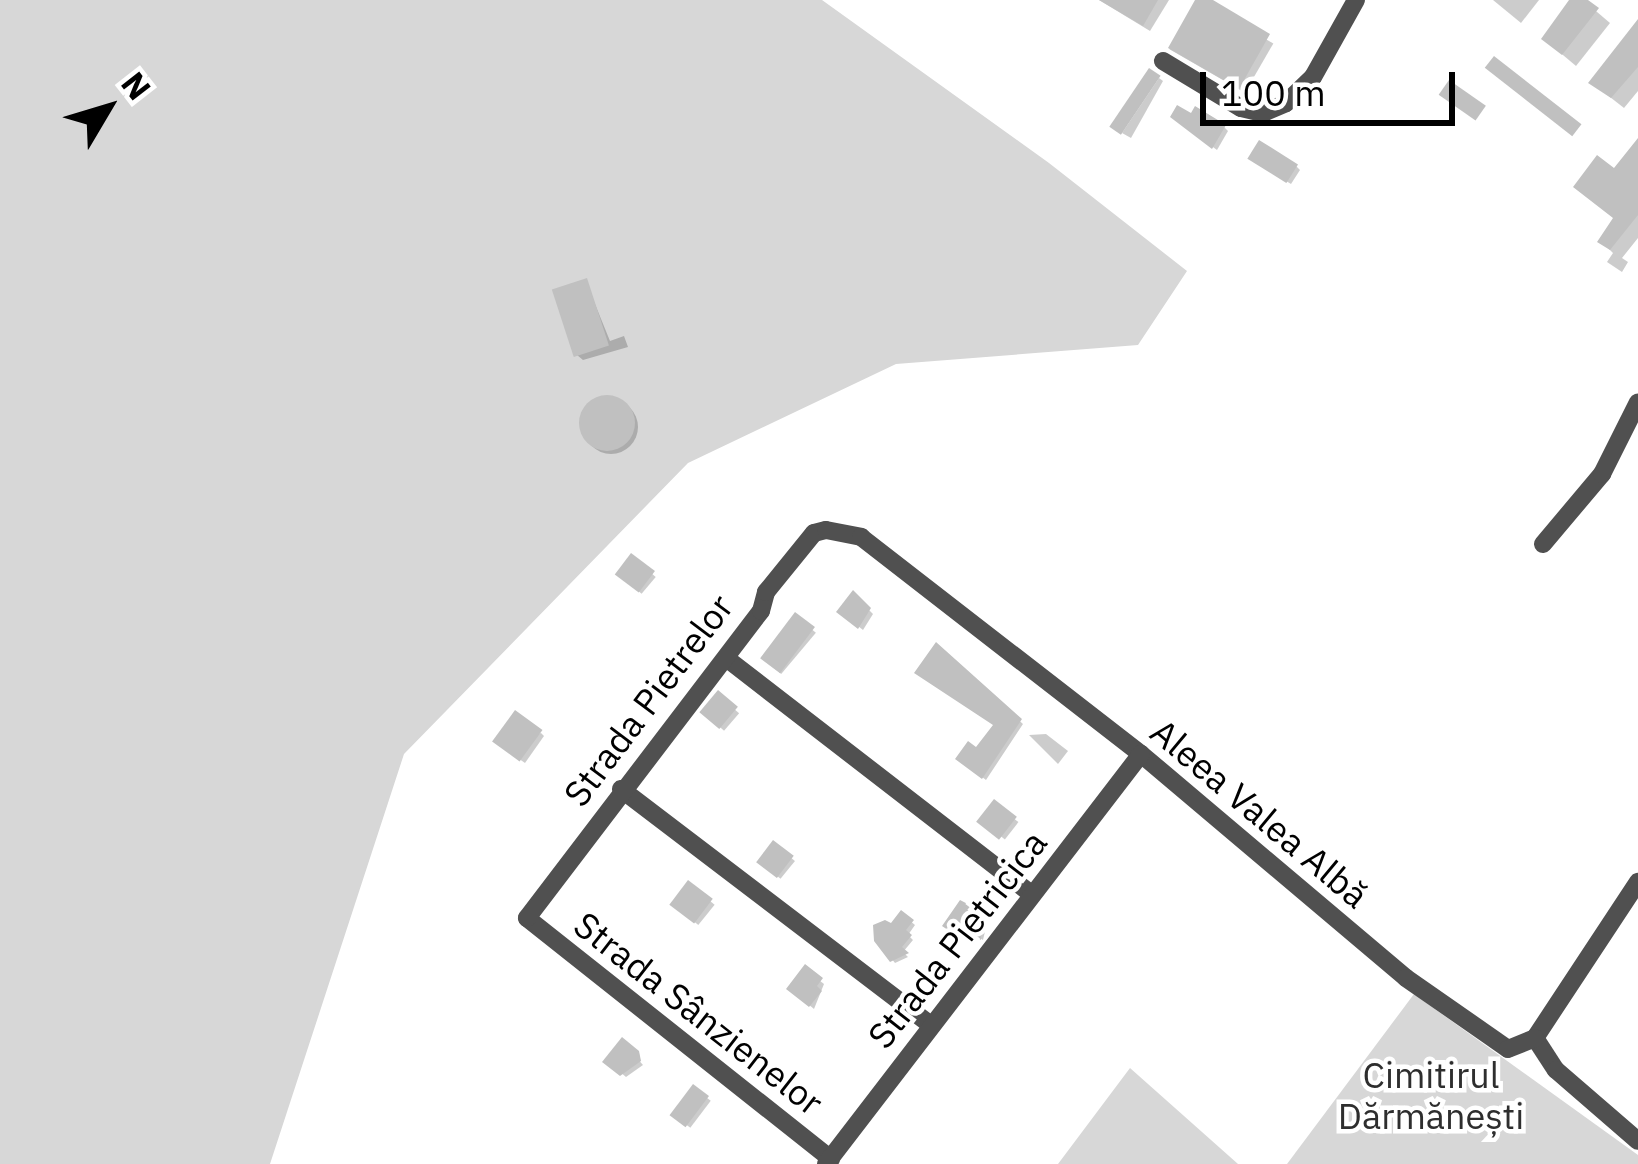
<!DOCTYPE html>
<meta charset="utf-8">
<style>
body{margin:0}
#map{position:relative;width:1638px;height:1164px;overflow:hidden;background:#fff;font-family:"IBM Plex Sans",sans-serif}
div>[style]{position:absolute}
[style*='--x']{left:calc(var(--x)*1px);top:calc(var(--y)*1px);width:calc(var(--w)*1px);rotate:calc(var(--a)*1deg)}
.green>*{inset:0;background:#d7d7d7}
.shadow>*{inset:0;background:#0003;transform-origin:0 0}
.round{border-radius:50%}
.building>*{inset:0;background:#c0c0c0;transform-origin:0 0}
.minor>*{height:18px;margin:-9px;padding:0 9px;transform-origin:9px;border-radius:9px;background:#505050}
span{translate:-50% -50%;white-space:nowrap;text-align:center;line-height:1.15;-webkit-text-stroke:9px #fff;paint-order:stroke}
.street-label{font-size:36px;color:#000}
.park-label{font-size:36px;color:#2e2e2e}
.north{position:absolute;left:48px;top:48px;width:120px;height:120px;-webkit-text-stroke:9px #fff;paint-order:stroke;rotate:52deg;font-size:33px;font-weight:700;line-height:48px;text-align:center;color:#000}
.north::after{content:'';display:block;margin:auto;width:42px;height:54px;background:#000;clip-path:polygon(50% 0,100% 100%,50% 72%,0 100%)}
.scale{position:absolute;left:1200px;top:72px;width:255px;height:54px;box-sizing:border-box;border:6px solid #000;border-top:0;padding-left:15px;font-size:36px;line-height:42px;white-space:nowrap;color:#000;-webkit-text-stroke:9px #fff;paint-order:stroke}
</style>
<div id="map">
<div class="green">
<i style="clip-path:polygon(0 0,822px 0,1049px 163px,1187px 271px,1138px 345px,896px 364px,688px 463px,404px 754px,270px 1164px,0 1164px)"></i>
<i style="clip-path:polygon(1414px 994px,1638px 1155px,1638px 1164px,1287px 1164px)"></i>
<i style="clip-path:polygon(1130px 1068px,1238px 1164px,1058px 1164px)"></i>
</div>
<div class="shadow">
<i style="clip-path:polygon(1099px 0,1169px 0,1150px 31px)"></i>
<i style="left:1198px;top:0;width:87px;height:57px;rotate:30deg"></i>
<i style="clip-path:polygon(1493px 0,1539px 0,1521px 23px)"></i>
<i style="clip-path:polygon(1573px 0,1583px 0,1610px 23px,1576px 66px,1544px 39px)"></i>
<i style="clip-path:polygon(1638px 22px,1638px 91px,1624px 108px,1592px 83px)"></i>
<i style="clip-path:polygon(1159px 78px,1163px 81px,1131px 138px,1122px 133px)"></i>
<i style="clip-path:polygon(1177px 121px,1224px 127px,1228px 131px,1217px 150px)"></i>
<i style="clip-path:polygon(1638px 142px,1638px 238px,1622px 258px,1628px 262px,1622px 272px,1607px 262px,1613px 253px,1601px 241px,1616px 219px,1615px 173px)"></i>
<i style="clip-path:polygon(1255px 162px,1296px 166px,1300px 170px,1291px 184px)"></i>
<i style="clip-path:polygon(586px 282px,610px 341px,624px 336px,628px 347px,583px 360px,577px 355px)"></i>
<i class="round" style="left:584px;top:400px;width:54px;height:54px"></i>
<i style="left:632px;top:557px;width:31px;height:22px;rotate:40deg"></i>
<i style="clip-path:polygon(853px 594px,873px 614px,863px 630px,840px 612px)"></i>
<i style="left:796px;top:616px;width:26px;height:54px;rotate:40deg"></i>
<i style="clip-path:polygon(937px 647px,1023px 724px,986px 780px,959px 759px,976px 752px,996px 726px)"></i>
<i style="left:718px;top:695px;width:28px;height:23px;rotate:41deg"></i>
<i style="clip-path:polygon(541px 733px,544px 736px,525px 763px,499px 745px)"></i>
<i style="clip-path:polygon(1046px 734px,1068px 751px,1058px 764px,1029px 735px)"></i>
<i style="left:994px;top:803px;width:31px;height:22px;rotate:38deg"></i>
<i style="left:774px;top:844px;width:27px;height:23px;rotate:39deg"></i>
<i style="left:689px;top:884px;width:33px;height:26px;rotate:39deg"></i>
<i style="clip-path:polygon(974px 908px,988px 919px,983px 940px,975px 935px,965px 940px,950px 929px)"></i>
<i style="clip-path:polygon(902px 914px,915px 925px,908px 935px,913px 940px,903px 952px,908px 957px,895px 963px,877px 940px)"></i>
<i style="clip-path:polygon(805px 969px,824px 984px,814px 1009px,790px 989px)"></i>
<i style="clip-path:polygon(622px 1041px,643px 1065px,626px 1077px,607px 1061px)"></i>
<i style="left:694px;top:1088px;width:21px;height:34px;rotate:37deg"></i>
</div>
<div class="building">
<i style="clip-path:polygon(1099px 0,1158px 0,1143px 26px)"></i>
<i style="clip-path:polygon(1195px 0,1213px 0,1270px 34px,1239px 89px,1168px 48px)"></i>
<i style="clip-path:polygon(1569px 0,1588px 0,1599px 8px,1562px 55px,1541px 39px)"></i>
<i style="clip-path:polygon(1638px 19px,1638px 67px,1611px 98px,1588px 83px)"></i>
<i style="left:1494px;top:56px;width:111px;height:15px;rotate:38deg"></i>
<i style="left:1149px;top:68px;width:14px;height:71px;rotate:34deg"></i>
<i style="left:1449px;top:80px;width:45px;height:18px;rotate:35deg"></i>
<i style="clip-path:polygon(1177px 105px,1191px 113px,1195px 106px,1226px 125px,1212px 149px,1170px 117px)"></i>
<i style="clip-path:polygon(1638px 138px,1638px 215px,1610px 250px,1597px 242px,1613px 218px,1573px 187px,1597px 155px,1614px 168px)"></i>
<i style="left:1259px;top:140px;width:46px;height:22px;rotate:32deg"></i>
<i style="left:587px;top:278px;width:71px;height:37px;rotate:72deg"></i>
<i class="round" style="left:579px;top:395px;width:56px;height:56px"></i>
<i style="left:631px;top:553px;width:30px;height:27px;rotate:37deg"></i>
<i style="clip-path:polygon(853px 590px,871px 608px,858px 629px,836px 612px)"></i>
<i style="left:795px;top:612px;width:25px;height:58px;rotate:37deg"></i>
<i style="clip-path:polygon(936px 642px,1022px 719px,982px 779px,955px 759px,968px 741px,976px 747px,993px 725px,914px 673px)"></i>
<i style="left:718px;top:690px;width:26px;height:29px;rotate:40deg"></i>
<i style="left:515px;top:710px;width:34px;height:39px;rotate:36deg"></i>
<i style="left:994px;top:799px;width:29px;height:29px;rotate:38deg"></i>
<i style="left:773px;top:840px;width:26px;height:28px;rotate:37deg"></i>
<i style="left:688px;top:880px;width:31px;height:31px;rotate:37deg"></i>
<i style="clip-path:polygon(960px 900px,987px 914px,980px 924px,981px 940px,970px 933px,960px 938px,942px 926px)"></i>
<i style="clip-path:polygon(901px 910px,914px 920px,906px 930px,912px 935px,902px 947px,909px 953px,890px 962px,874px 941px,873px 925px,885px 920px,891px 923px)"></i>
<i style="clip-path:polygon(805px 964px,823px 978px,817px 986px,822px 991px,809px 1007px,786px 989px)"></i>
<i style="clip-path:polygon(622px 1037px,639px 1051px,641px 1061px,620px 1076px,602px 1062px)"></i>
<i style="left:693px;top:1084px;width:20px;height:39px;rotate:37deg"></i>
</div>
<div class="minor">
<i style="--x:1163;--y:61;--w:91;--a:31.1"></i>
<i style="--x:1241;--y:108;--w:23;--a:13"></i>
<i style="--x:1263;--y:113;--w:25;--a:-23"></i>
<i style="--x:1286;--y:103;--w:37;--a:-44"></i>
<i style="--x:1313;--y:77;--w:88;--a:-60.8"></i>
<i style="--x:1543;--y:544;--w:92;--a:-49.9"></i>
<i style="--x:1602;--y:474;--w:80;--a:-63.4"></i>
<i style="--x:726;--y:658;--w:386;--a:37.7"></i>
<i style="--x:621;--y:789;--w:390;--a:37.3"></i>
<i style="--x:1535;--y:1038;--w:187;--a:-56.6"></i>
<i style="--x:1535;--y:1038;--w:38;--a:57"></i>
<i style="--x:1556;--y:1070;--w:108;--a:40.9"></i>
<i style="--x:831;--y:1159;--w:388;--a:-141.6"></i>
<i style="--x:527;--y:918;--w:386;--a:-52.7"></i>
<i style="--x:761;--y:611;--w:20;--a:-75"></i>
<i style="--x:766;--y:592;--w:76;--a:-50.9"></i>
<i style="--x:814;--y:533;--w:12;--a:-14"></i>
<i style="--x:826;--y:530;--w:36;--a:11"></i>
<i style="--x:861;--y:537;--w:354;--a:37.8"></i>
<i style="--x:1141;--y:754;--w:347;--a:40.2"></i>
<i style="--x:1406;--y:978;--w:124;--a:34.8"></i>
<i style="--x:1508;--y:1049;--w:29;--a:-22"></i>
<i style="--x:826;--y:1164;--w:517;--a:-52.47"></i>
</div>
<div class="street-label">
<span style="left:648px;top:700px;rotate:-53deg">Strada Pietrelor</span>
<span style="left:1260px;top:813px;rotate:40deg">Aleea Valea Albă</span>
<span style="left:957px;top:939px;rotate:-52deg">Strada Pietricica</span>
<span style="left:699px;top:1013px;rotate:38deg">Strada Sânzienelor</span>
</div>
<div class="park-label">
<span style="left:1431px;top:1095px">Cimitirul<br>Dărmănești</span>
</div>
<div class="north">N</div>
<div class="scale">100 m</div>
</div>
